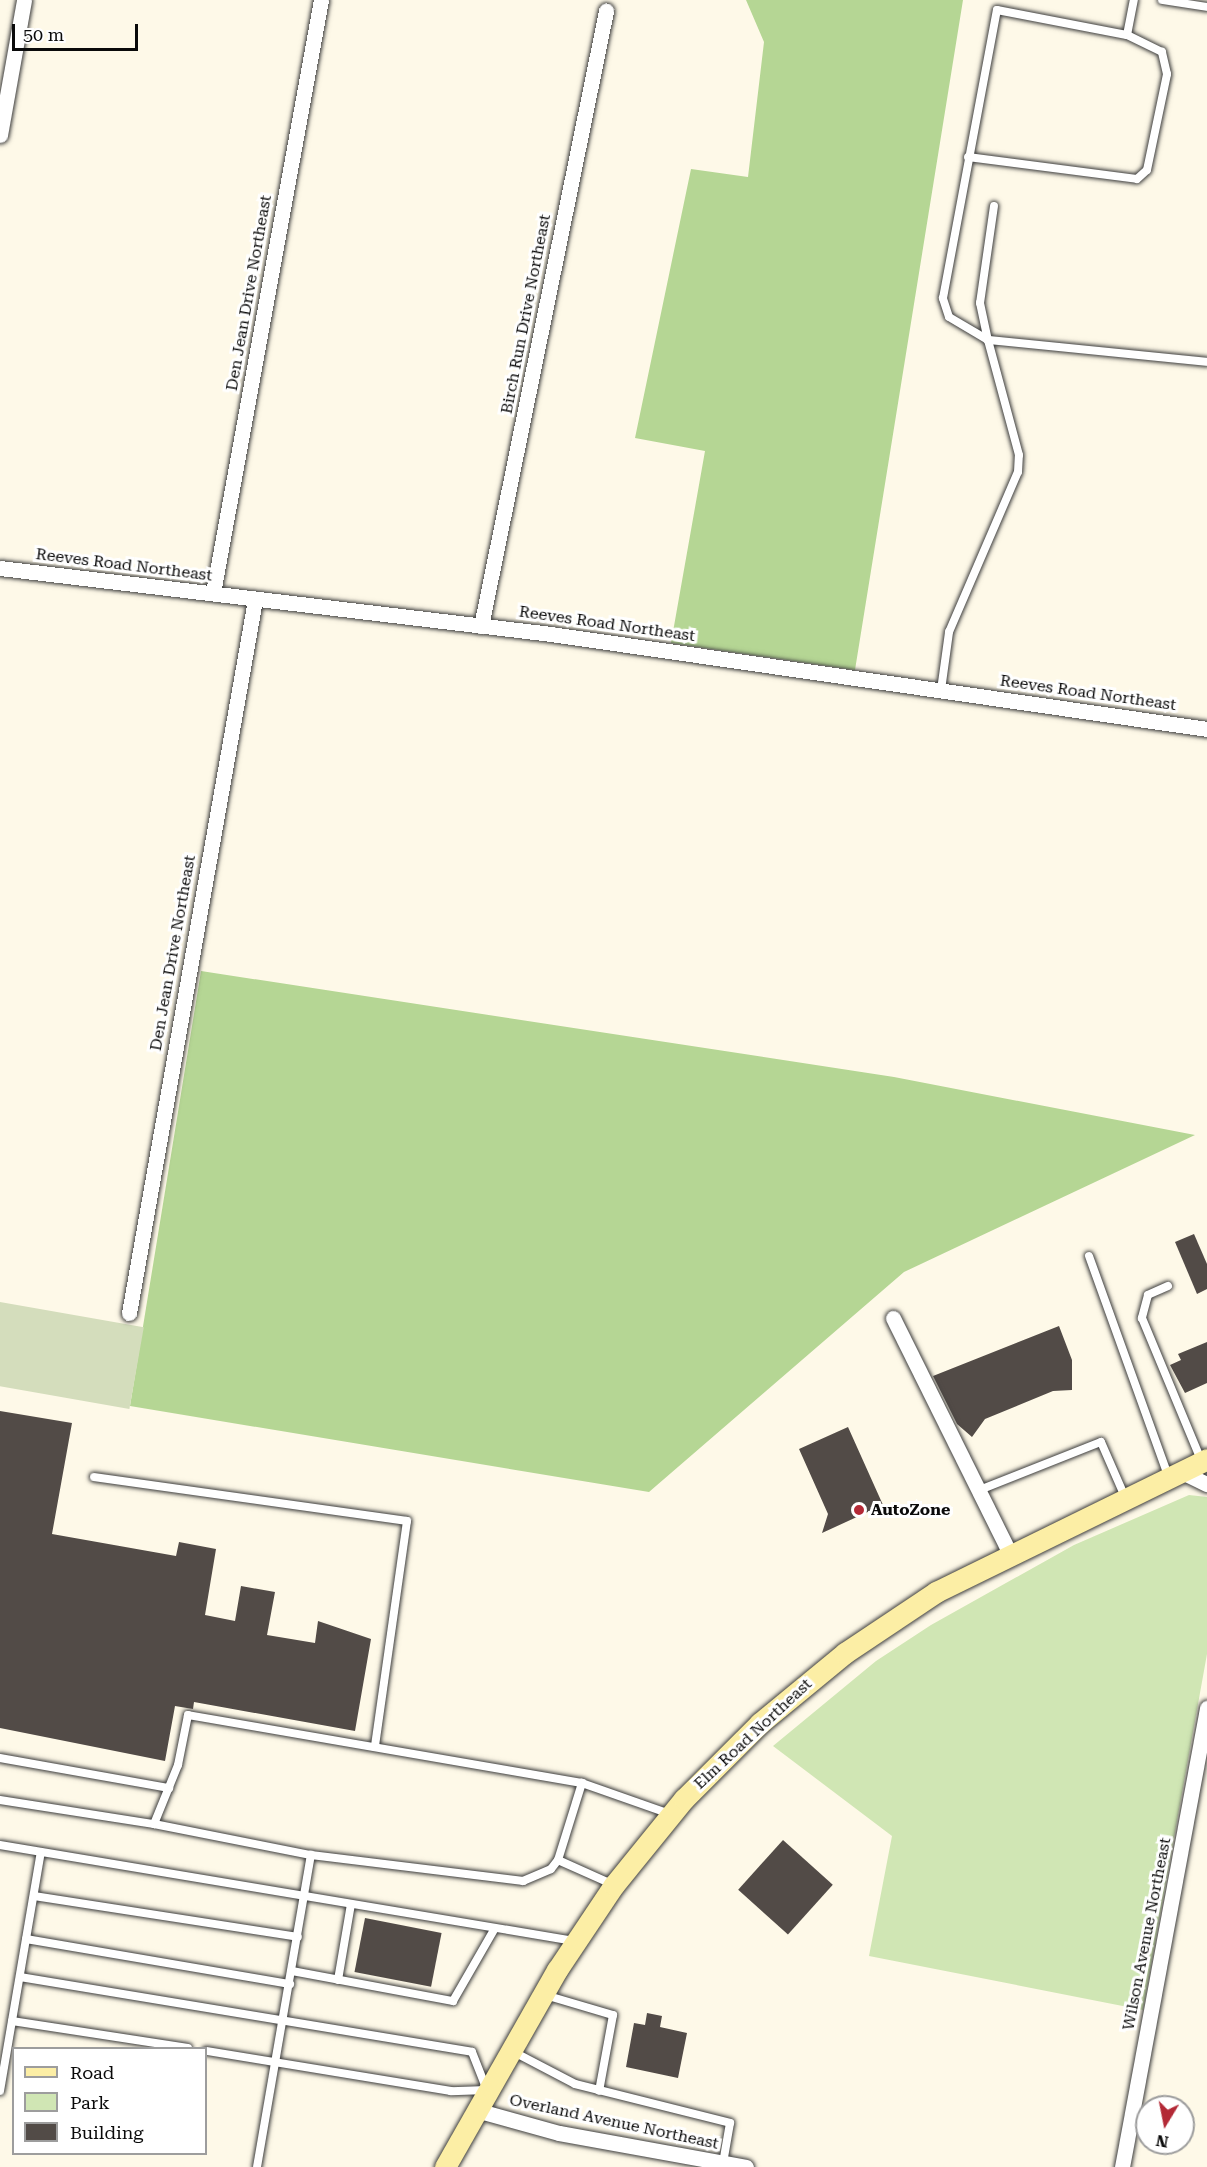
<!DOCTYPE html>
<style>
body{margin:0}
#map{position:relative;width:1207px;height:2167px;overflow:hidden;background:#fef9e8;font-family:"Roboto Serif",serif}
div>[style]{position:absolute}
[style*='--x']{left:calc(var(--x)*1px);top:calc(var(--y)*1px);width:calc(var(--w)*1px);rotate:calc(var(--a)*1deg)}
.green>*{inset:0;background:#d0e6b4}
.forest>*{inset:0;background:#b5d694}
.cemetery>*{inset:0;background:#d4ddbc;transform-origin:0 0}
.building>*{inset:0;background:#524b47;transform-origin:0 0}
.roads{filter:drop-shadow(0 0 2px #3d3d3d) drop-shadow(0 0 2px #3d3d3d)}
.lane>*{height:8px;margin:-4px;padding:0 4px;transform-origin:4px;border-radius:4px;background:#fff}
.street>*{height:15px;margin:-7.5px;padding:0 7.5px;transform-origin:7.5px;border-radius:7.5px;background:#fff}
.secondary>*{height:21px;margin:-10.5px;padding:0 10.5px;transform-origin:10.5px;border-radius:10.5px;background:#fceea5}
.dots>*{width:16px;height:16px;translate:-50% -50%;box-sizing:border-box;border:3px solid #fff;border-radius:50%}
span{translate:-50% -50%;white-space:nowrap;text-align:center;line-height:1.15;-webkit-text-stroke:6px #fff;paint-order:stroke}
.street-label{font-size:16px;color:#0a0a0a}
.poi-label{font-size:16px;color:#0a0a0a;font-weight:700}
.left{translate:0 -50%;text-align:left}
.legend{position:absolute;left:12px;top:2047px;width:195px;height:108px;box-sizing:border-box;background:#fff;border:2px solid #9d9d9d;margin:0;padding:8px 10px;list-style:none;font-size:18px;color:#0a0a0a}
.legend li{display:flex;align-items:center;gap:12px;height:30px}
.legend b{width:30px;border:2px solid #9d9d9d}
.north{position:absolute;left:1135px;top:2095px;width:60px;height:60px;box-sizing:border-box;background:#fff;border:2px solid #9d9d9d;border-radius:50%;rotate:190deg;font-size:16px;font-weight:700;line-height:24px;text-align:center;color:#0a0a0a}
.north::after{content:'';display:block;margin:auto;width:21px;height:27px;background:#b32936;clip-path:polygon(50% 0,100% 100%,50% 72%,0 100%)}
.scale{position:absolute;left:12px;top:24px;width:126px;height:27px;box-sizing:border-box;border:3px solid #0a0a0a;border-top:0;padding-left:8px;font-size:18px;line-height:21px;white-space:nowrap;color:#0a0a0a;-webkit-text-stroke:4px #fff;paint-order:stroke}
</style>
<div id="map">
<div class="green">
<i style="clip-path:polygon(1189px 1495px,1207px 1497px,1207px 1654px,1143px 2010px,869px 1956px,892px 1836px,773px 1746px,876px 1661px,931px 1625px,1074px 1545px)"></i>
</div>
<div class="forest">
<i style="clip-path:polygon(746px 0,963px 0,855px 670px,671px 643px,705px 451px,635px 438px,691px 169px,748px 177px,764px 42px)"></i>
<i style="clip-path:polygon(201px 971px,894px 1077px,1195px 1135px,904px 1272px,649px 1492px,130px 1406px)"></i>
</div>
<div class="cemetery">
<i style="left:0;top:1302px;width:146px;height:83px;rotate:10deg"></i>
</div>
<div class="building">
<i style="clip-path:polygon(1194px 1234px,1207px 1264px,1207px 1289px,1197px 1294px,1175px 1242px)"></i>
<i style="clip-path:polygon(1059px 1326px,1072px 1360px,1072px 1390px,1053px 1391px,985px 1419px,972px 1437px,957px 1424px,933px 1376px)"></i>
<i style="clip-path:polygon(1207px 1342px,1207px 1383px,1185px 1393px,1170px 1365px,1181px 1360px,1178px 1354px)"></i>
<i style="clip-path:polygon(0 1411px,72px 1423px,52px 1534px,176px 1556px,179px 1542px,216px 1549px,205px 1615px,235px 1621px,241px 1586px,275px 1592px,267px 1635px,315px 1643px,318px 1621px,371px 1639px,355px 1731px,194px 1702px,193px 1709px,175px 1706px,165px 1761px,0 1728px)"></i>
<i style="clip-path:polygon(848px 1427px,883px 1505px,822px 1533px,828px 1514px,799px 1449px)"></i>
<i style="left:783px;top:1840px;width:67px;height:67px;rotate:42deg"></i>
<i style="left:365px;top:1918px;width:78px;height:55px;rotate:11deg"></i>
<i style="clip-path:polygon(647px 2013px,662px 2016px,660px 2027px,687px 2033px,678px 2078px,626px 2067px,634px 2023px,645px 2025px)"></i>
</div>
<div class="roads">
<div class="lane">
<i style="--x:1162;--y:0;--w:46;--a:8.8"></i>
<i style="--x:968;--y:157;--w:170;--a:7.4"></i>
<i style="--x:1137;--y:179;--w:13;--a:-42"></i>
<i style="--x:1147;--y:170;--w:98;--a:-78.2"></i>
<i style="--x:1167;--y:74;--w:23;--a:-103"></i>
<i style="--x:1162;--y:52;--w:39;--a:-154"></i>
<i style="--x:994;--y:206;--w:98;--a:98.2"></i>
<i style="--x:980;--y:303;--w:38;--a:78"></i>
<i style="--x:988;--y:340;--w:220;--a:5.7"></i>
<i style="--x:941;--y:690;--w:59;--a:-82.1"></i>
<i style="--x:949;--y:632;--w:174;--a:-66.7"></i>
<i style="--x:1018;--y:472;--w:17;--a:-87"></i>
<i style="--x:1019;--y:455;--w:119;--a:-105.1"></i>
<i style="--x:988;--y:340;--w:45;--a:-149.5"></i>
<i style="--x:949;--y:317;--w:20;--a:-108"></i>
<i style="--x:943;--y:298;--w:293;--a:-79.4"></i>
<i style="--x:997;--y:10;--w:132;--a:10.9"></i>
<i style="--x:1127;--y:35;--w:36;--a:-79"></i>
<i style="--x:1089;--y:1256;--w:233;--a:70.2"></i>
<i style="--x:1168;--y:1286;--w:22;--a:156"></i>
<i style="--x:1148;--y:1295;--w:24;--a:105"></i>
<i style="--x:1142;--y:1318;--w:154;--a:67.4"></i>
<i style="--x:94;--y:1477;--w:316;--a:8"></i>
<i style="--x:407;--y:1521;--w:228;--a:98.1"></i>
<i style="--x:982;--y:1489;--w:128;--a:-21.6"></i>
<i style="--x:1101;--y:1442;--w:60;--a:66.4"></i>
<i style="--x:0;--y:1758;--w:172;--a:10.1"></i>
<i style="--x:0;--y:1800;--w:156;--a:8.9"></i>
<i style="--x:154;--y:1824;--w:64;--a:-67.9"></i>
<i style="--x:178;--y:1765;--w:51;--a:-78.7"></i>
<i style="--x:188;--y:1715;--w:400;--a:9.8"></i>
<i style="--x:582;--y:1783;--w:93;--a:19.4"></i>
<i style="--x:154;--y:1824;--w:160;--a:11.2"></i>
<i style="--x:0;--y:1845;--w:582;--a:9.49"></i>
<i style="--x:558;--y:1860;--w:61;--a:24.1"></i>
<i style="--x:34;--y:1896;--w:267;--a:8.8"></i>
<i style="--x:26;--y:1939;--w:268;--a:9.7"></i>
<i style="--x:292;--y:1971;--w:164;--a:10.6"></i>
<i style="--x:453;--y:2001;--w:84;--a:-60.1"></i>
<i style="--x:20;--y:1977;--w:458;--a:9.4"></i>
<i style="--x:472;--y:2052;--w:41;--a:68.5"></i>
<i style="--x:487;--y:2090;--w:36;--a:178"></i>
<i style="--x:451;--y:2091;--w:248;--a:-170.7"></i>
<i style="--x:338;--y:1980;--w:77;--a:-80.3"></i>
<i style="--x:545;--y:1995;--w:71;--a:16.4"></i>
<i style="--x:613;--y:2015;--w:77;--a:100.4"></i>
<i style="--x:12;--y:2021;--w:178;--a:8.7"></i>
<i style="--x:512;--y:2051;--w:71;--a:27.6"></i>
<i style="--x:575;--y:2084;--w:160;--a:14.1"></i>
<i style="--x:730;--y:2123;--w:41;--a:99.9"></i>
<i style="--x:0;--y:2091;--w:242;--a:-80.3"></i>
<i style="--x:257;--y:2167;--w:317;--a:-80.2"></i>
<i style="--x:311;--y:1855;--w:214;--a:7"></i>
<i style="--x:523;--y:1881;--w:30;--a:-23"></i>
<i style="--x:551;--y:1869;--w:11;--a:-52"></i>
<i style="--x:558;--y:1860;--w:81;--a:-72.7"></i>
</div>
<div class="street">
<i style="--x:0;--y:135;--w:137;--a:-79.9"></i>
<i style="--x:0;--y:568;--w:555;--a:6.83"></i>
<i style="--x:551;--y:634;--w:663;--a:8.24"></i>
<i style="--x:213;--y:593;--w:603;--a:-79.68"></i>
<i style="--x:481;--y:626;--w:628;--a:-78.51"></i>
<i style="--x:129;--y:1313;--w:724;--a:-79.98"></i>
<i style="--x:893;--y:1318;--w:261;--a:63.6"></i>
<i style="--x:1180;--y:1471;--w:30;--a:26"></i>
<i style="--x:476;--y:2110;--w:86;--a:15.5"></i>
<i style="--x:559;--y:2133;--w:190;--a:10.3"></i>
<i style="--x:1122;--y:2167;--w:467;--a:-79.5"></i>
</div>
<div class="secondary">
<i style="--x:445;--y:2167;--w:227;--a:-60.4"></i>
<i style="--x:557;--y:1970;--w:102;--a:-56.2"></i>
<i style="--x:614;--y:1885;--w:111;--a:-50.9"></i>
<i style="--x:684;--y:1799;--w:107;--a:-45"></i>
<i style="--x:760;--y:1723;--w:110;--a:-39.5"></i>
<i style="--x:845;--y:1653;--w:110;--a:-33.8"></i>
<i style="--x:936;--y:1592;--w:302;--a:-26.1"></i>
</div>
</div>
<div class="dots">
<i style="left:859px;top:1510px;background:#b32936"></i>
</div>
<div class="street-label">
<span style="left:249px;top:293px;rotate:-80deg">Den Jean Drive Northeast</span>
<span style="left:526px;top:314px;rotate:-79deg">Birch Run Drive Northeast</span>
<span style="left:124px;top:565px;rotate:7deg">Reeves Road Northeast</span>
<span style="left:607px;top:624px;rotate:8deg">Reeves Road Northeast</span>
<span style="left:1088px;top:693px;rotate:8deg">Reeves Road Northeast</span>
<span style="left:173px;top:953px;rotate:-80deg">Den Jean Drive Northeast</span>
<span style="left:753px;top:1734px;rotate:-43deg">Elm Road Northeast</span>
<span style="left:1147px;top:1934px;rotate:-79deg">Wilson Avenue Northeast</span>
<span style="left:614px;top:2122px;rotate:12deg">Overland Avenue Northeast</span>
</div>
<div class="poi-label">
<span class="left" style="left:871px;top:1510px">AutoZone</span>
</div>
<ul class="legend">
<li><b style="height:8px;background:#fceea5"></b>Road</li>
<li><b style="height:16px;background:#d0e6b4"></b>Park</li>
<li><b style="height:16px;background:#524b47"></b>Building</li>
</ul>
<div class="north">N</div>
<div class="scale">50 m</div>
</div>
